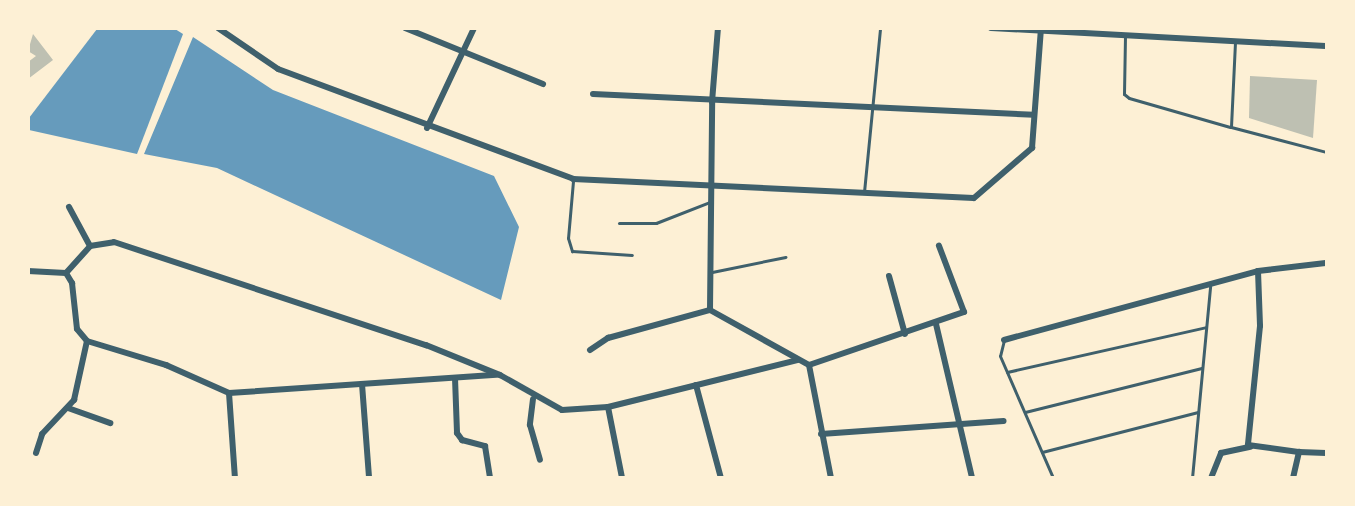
<!DOCTYPE html>
<style>
body{margin:0}
#map{position:relative;width:1355px;height:506px;overflow:hidden;background:#fdf0d5;font-family:"Sofia Sans Condensed",sans-serif}
div>[style]{position:absolute}
[style*='--x']{left:calc(var(--x)*1px);top:calc(var(--y)*1px);width:calc(var(--w)*1px);rotate:calc(var(--a)*1deg)}
.water>*{inset:0;background:#669bbc}
.building>*{inset:0;background:#bec0b2}
.service>*{height:3px;margin:-1.5px;padding:0 1.5px;transform-origin:1.5px;border-radius:1.5px;background:#3f606c}
.minor>*{height:6px;margin:-3px;padding:0 3px;transform-origin:3px;border-radius:3px;background:#3f606c}
span{translate:-50% -50%;white-space:nowrap;text-align:center;line-height:1.15;-webkit-text-stroke:6px #fdf0d5;paint-order:stroke}
.frame{position:absolute;inset:0;border:30px solid #fdf0d5;pointer-events:none}
</style>
<div id="map">
<div class="water">
<i style="clip-path:polygon(97px 29px,175px 29px,183px 34px,137px 154px,29px 130px,29px 118px)"></i>
<i style="clip-path:polygon(193px 37px,273px 90px,494px 176px,519px 227px,501px 300px,217px 168px,144px 154px)"></i>
</div>
<div class="building">
<i style="clip-path:polygon(33px 34px,53px 60px,28px 79px,28px 62px,36px 56px,28px 51px)"></i>
<i style="clip-path:polygon(1250px 76px,1317px 80px,1313px 138px,1249px 118px)"></i>
</div>
<div class="service">
<i style="--x:1125;--y:36;--w:58;--a:91"></i>
<i style="--x:1124;--y:94;--w:6;--a:39"></i>
<i style="--x:1129;--y:98;--w:105;--a:16"></i>
<i style="--x:1235;--y:42;--w:85;--a:92.7"></i>
<i style="--x:1231;--y:127;--w:98;--a:14.7"></i>
<i style="--x:573;--y:181;--w:57;--a:95"></i>
<i style="--x:568;--y:238;--w:14;--a:73"></i>
<i style="--x:572;--y:251;--w:60;--a:3.8"></i>
<i style="--x:864;--y:192;--w:165;--a:-84.4"></i>
<i style="--x:619;--y:223;--w:37;--a:0"></i>
<i style="--x:656;--y:223;--w:58;--a:-21.3"></i>
<i style="--x:712;--y:272;--w:75;--a:-11.6"></i>
<i style="--x:1004;--y:340;--w:16;--a:104"></i>
<i style="--x:1000;--y:356;--w:133;--a:66.5"></i>
<i style="--x:1007;--y:372;--w:204;--a:-12.7"></i>
<i style="--x:1025;--y:412;--w:182;--a:-14"></i>
<i style="--x:1042;--y:452;--w:161;--a:-14.4"></i>
<i style="--x:1192;--y:478;--w:193;--a:-84.6"></i>
</div>
<div class="minor">
<i style="--x:218;--y:28;--w:73;--a:34.3"></i>
<i style="--x:278;--y:69;--w:315;--a:20.4"></i>
<i style="--x:573;--y:179;--w:401;--a:2.7"></i>
<i style="--x:974;--y:198;--w:77;--a:-40.8"></i>
<i style="--x:1032;--y:148;--w:120;--a:-85.7"></i>
<i style="--x:405;--y:28;--w:149;--a:22.1"></i>
<i style="--x:991;--y:28;--w:335;--a:3.1"></i>
<i style="--x:593;--y:94;--w:441;--a:2.7"></i>
<i style="--x:427;--y:128;--w:110;--a:-64.8"></i>
<i style="--x:69;--y:207;--w:44;--a:61.7"></i>
<i style="--x:28;--y:271;--w:38;--a:3"></i>
<i style="--x:66;--y:273;--w:12;--a:59"></i>
<i style="--x:72;--y:283;--w:46;--a:83.8"></i>
<i style="--x:77;--y:329;--w:16;--a:50"></i>
<i style="--x:87;--y:341;--w:83;--a:16.9"></i>
<i style="--x:166;--y:365;--w:69;--a:24"></i>
<i style="--x:229;--y:393;--w:268;--a:-3.9"></i>
<i style="--x:1258;--y:271;--w:55;--a:87.9"></i>
<i style="--x:1260;--y:326;--w:120;--a:95.8"></i>
<i style="--x:1248;--y:445;--w:51;--a:7.8"></i>
<i style="--x:66;--y:273;--w:36;--a:-48"></i>
<i style="--x:90;--y:246;--w:24;--a:-9"></i>
<i style="--x:114;--y:242;--w:329;--a:18.3"></i>
<i style="--x:426;--y:345;--w:80;--a:22.1"></i>
<i style="--x:500;--y:375;--w:71;--a:29.4"></i>
<i style="--x:562;--y:410;--w:46;--a:-3.7"></i>
<i style="--x:608;--y:407;--w:196;--a:-13.9"></i>
<i style="--x:889;--y:276;--w:60;--a:74.6"></i>
<i style="--x:710;--y:310;--w:208;--a:-89.4"></i>
<i style="--x:712;--y:102;--w:74;--a:-85.4"></i>
<i style="--x:710;--y:310;--w:113;--a:29.1"></i>
<i style="--x:809;--y:365;--w:115;--a:79"></i>
<i style="--x:936;--y:324;--w:158;--a:76.8"></i>
<i style="--x:1004;--y:340;--w:263;--a:-15.2"></i>
<i style="--x:1258;--y:271;--w:68;--a:-6.7"></i>
<i style="--x:590;--y:350;--w:22;--a:-34"></i>
<i style="--x:608;--y:338;--w:106;--a:-15.4"></i>
<i style="--x:809;--y:365;--w:164;--a:-18.9"></i>
<i style="--x:964;--y:312;--w:71;--a:-110.7"></i>
<i style="--x:455;--y:378;--w:55;--a:87.9"></i>
<i style="--x:457;--y:433;--w:9;--a:54"></i>
<i style="--x:462;--y:440;--w:24;--a:15"></i>
<i style="--x:485;--y:446;--w:32;--a:81"></i>
<i style="--x:362;--y:384;--w:94;--a:85.7"></i>
<i style="--x:696;--y:385;--w:96;--a:75"></i>
<i style="--x:229;--y:393;--w:85;--a:86"></i>
<i style="--x:533;--y:399;--w:26;--a:97"></i>
<i style="--x:530;--y:425;--w:36;--a:74"></i>
<i style="--x:608;--y:407;--w:72;--a:78.8"></i>
<i style="--x:68;--y:408;--w:45;--a:19.7"></i>
<i style="--x:821;--y:434;--w:183;--a:-4.1"></i>
<i style="--x:36;--y:453;--w:20;--a:-72"></i>
<i style="--x:42;--y:434;--w:47;--a:-46.7"></i>
<i style="--x:74;--y:400;--w:60;--a:-77.6"></i>
<i style="--x:1211;--y:478;--w:27;--a:-68"></i>
<i style="--x:1221;--y:453;--w:30;--a:-12"></i>
<i style="--x:1293;--y:478;--w:27;--a:-77"></i>
<i style="--x:1299;--y:452;--w:27;--a:2"></i>
</div>
<div class="frame"></div>
</div>
